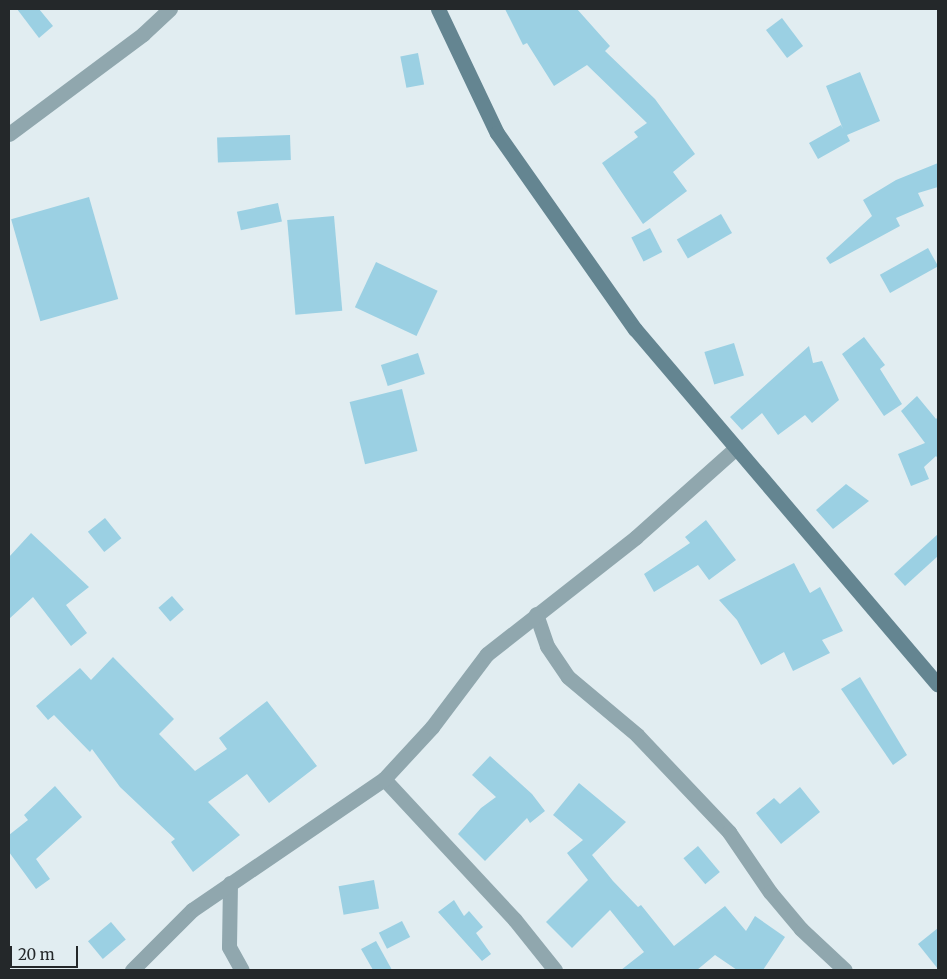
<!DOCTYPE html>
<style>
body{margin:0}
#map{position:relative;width:947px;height:979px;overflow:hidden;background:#e1edf1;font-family:Merriweather,serif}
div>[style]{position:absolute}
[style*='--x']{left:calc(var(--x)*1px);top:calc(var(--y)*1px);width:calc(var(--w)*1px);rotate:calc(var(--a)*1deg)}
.building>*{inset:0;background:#9bd0e3;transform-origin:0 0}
.street>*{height:15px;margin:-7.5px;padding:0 7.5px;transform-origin:7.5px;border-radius:7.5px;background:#90a7ae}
.secondary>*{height:15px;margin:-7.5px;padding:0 7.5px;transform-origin:7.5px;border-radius:7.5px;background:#648591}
span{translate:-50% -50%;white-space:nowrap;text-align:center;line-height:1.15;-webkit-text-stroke:4px #e1edf1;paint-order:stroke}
.frame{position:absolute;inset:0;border:10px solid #24282a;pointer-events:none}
.scale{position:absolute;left:10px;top:946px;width:68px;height:22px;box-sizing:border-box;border:2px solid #24282a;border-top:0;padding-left:6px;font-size:15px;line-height:18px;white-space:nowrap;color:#24282a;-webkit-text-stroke:4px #e1edf1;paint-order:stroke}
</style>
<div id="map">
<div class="building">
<i style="clip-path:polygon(17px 9px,39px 9px,53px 26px,39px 38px)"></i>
<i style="clip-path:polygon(505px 9px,577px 9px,610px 46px,605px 51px,655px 99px,695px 154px,673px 172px,687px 191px,643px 224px,602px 163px,638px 137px,634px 132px,647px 123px,587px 65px,554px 86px,527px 43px,523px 45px)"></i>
<i style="left:782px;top:18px;width:35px;height:20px;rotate:53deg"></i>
<i style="left:418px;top:53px;width:32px;height:18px;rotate:79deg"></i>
<i style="clip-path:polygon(860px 72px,880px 121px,847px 135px,850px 141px,818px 159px,809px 143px,841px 125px,843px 129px,826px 86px)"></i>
<i style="left:290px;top:135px;width:25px;height:73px;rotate:88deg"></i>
<i style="clip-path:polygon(938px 163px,938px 187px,918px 193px,924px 206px,896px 218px,900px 226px,830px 264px,826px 258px,872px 216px,863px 200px,896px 180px)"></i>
<i style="left:89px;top:197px;width:106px;height:81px;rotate:74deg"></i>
<i style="left:278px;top:203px;width:19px;height:42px;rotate:78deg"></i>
<i style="left:721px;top:214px;width:22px;height:51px;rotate:60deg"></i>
<i style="left:334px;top:216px;width:95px;height:47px;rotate:85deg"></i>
<i style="left:650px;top:228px;width:27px;height:21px;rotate:63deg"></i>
<i style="left:928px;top:248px;width:21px;height:55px;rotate:61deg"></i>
<i style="left:376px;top:262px;width:68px;height:50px;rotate:25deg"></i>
<i style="clip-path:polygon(864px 337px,885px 365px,880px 369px,902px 404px,884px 416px,842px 354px)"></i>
<i style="left:734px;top:343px;width:34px;height:31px;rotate:73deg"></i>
<i style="clip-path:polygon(809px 346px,813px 363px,822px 361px,839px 400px,812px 423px,805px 415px,778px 435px,762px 413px,742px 430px,730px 417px)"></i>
<i style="left:418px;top:353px;width:22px;height:39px;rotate:72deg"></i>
<i style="left:402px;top:389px;width:64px;height:54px;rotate:76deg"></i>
<i style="clip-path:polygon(917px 396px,936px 419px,938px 417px,938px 459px,936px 456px,924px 467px,929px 479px,911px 486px,898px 454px,925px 443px,901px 411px)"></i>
<i style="clip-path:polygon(846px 484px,869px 501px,833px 529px,816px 510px)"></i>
<i style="left:105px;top:518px;width:26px;height:22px;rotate:51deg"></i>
<i style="clip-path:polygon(706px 520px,736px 560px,709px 580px,698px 565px,654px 592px,644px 574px,690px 543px,685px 537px)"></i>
<i style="clip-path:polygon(31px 533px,89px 587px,66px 605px,87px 633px,71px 646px,33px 597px,9px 619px,9px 557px)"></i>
<i style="clip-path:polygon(938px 534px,938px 556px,905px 586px,894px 574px)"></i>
<i style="clip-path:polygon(794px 563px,810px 593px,820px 587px,843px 631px,822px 640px,830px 653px,793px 671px,784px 652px,761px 665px,737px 620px,719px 600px)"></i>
<i style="left:172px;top:596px;width:18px;height:18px;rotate:49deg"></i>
<i style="clip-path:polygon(113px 657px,174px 719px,159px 734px,195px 771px,227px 749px,219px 738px,267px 701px,317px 766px,269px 803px,247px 774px,208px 802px,240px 835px,193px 872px,171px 842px,175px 839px,120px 787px,92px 749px,90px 752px,54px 715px,48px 720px,36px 706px,80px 668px,91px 680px)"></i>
<i style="clip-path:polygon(860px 677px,907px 755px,893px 765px,841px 689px)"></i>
<i style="clip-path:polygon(490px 756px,532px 794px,545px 811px,530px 823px,527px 818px,485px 861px,458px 834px,481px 808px,496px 797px,472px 775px)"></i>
<i style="clip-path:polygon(579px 783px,626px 822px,592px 855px,613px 881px,638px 907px,641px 905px,674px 946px,725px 906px,746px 931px,755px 916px,785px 937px,763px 970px,737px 970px,715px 955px,697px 970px,621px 970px,644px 952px,610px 910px,572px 948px,546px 922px,588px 880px,567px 853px,583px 840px,553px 815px)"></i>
<i style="clip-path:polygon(55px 786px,82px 817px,36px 859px,50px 879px,36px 889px,9px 852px,9px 835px,28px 820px,24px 815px)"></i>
<i style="clip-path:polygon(800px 787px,820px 812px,781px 844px,756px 813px,774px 798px,780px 804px)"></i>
<i style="left:698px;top:846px;width:34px;height:19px;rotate:50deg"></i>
<i style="left:374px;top:880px;width:29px;height:36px;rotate:80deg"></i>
<i style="clip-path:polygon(454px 900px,464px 916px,469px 911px,483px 927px,476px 933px,491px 954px,482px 961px,438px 912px)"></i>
<i style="left:402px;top:921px;width:18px;height:26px;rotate:63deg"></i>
<i style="left:111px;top:922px;width:23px;height:30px;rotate:50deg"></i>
<i style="clip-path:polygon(938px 928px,938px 969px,918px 944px)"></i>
<i style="clip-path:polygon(376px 941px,392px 970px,373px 970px,361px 949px)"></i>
</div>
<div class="street">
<i style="--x:9;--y:134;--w:167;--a:-36.7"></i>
<i style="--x:143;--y:34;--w:37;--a:-43"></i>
<i style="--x:536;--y:614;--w:34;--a:71"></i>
<i style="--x:547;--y:646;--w:37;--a:56"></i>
<i style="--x:568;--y:677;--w:90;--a:40"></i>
<i style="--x:637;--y:735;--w:134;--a:46.5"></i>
<i style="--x:729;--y:832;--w:73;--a:55.7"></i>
<i style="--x:770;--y:892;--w:48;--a:50"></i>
<i style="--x:801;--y:929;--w:60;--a:43"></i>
<i style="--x:384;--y:779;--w:192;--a:47.1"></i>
<i style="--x:515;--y:920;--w:64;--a:51.3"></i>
<i style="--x:230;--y:883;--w:64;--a:90.9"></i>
<i style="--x:229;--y:947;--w:26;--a:61"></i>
<i style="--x:132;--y:970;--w:85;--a:-45"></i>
<i style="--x:192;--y:910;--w:232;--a:-34.3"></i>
<i style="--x:384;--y:779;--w:71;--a:-47.3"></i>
<i style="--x:432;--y:727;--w:91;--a:-53"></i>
<i style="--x:487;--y:654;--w:189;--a:-38.1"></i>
<i style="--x:636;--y:537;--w:134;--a:-41.7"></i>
</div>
<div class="secondary">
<i style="--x:438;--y:9;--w:137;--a:64.6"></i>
<i style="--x:497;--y:133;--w:240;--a:54.9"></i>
<i style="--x:635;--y:329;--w:467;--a:49.6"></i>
</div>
<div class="frame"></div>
<div class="scale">20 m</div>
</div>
